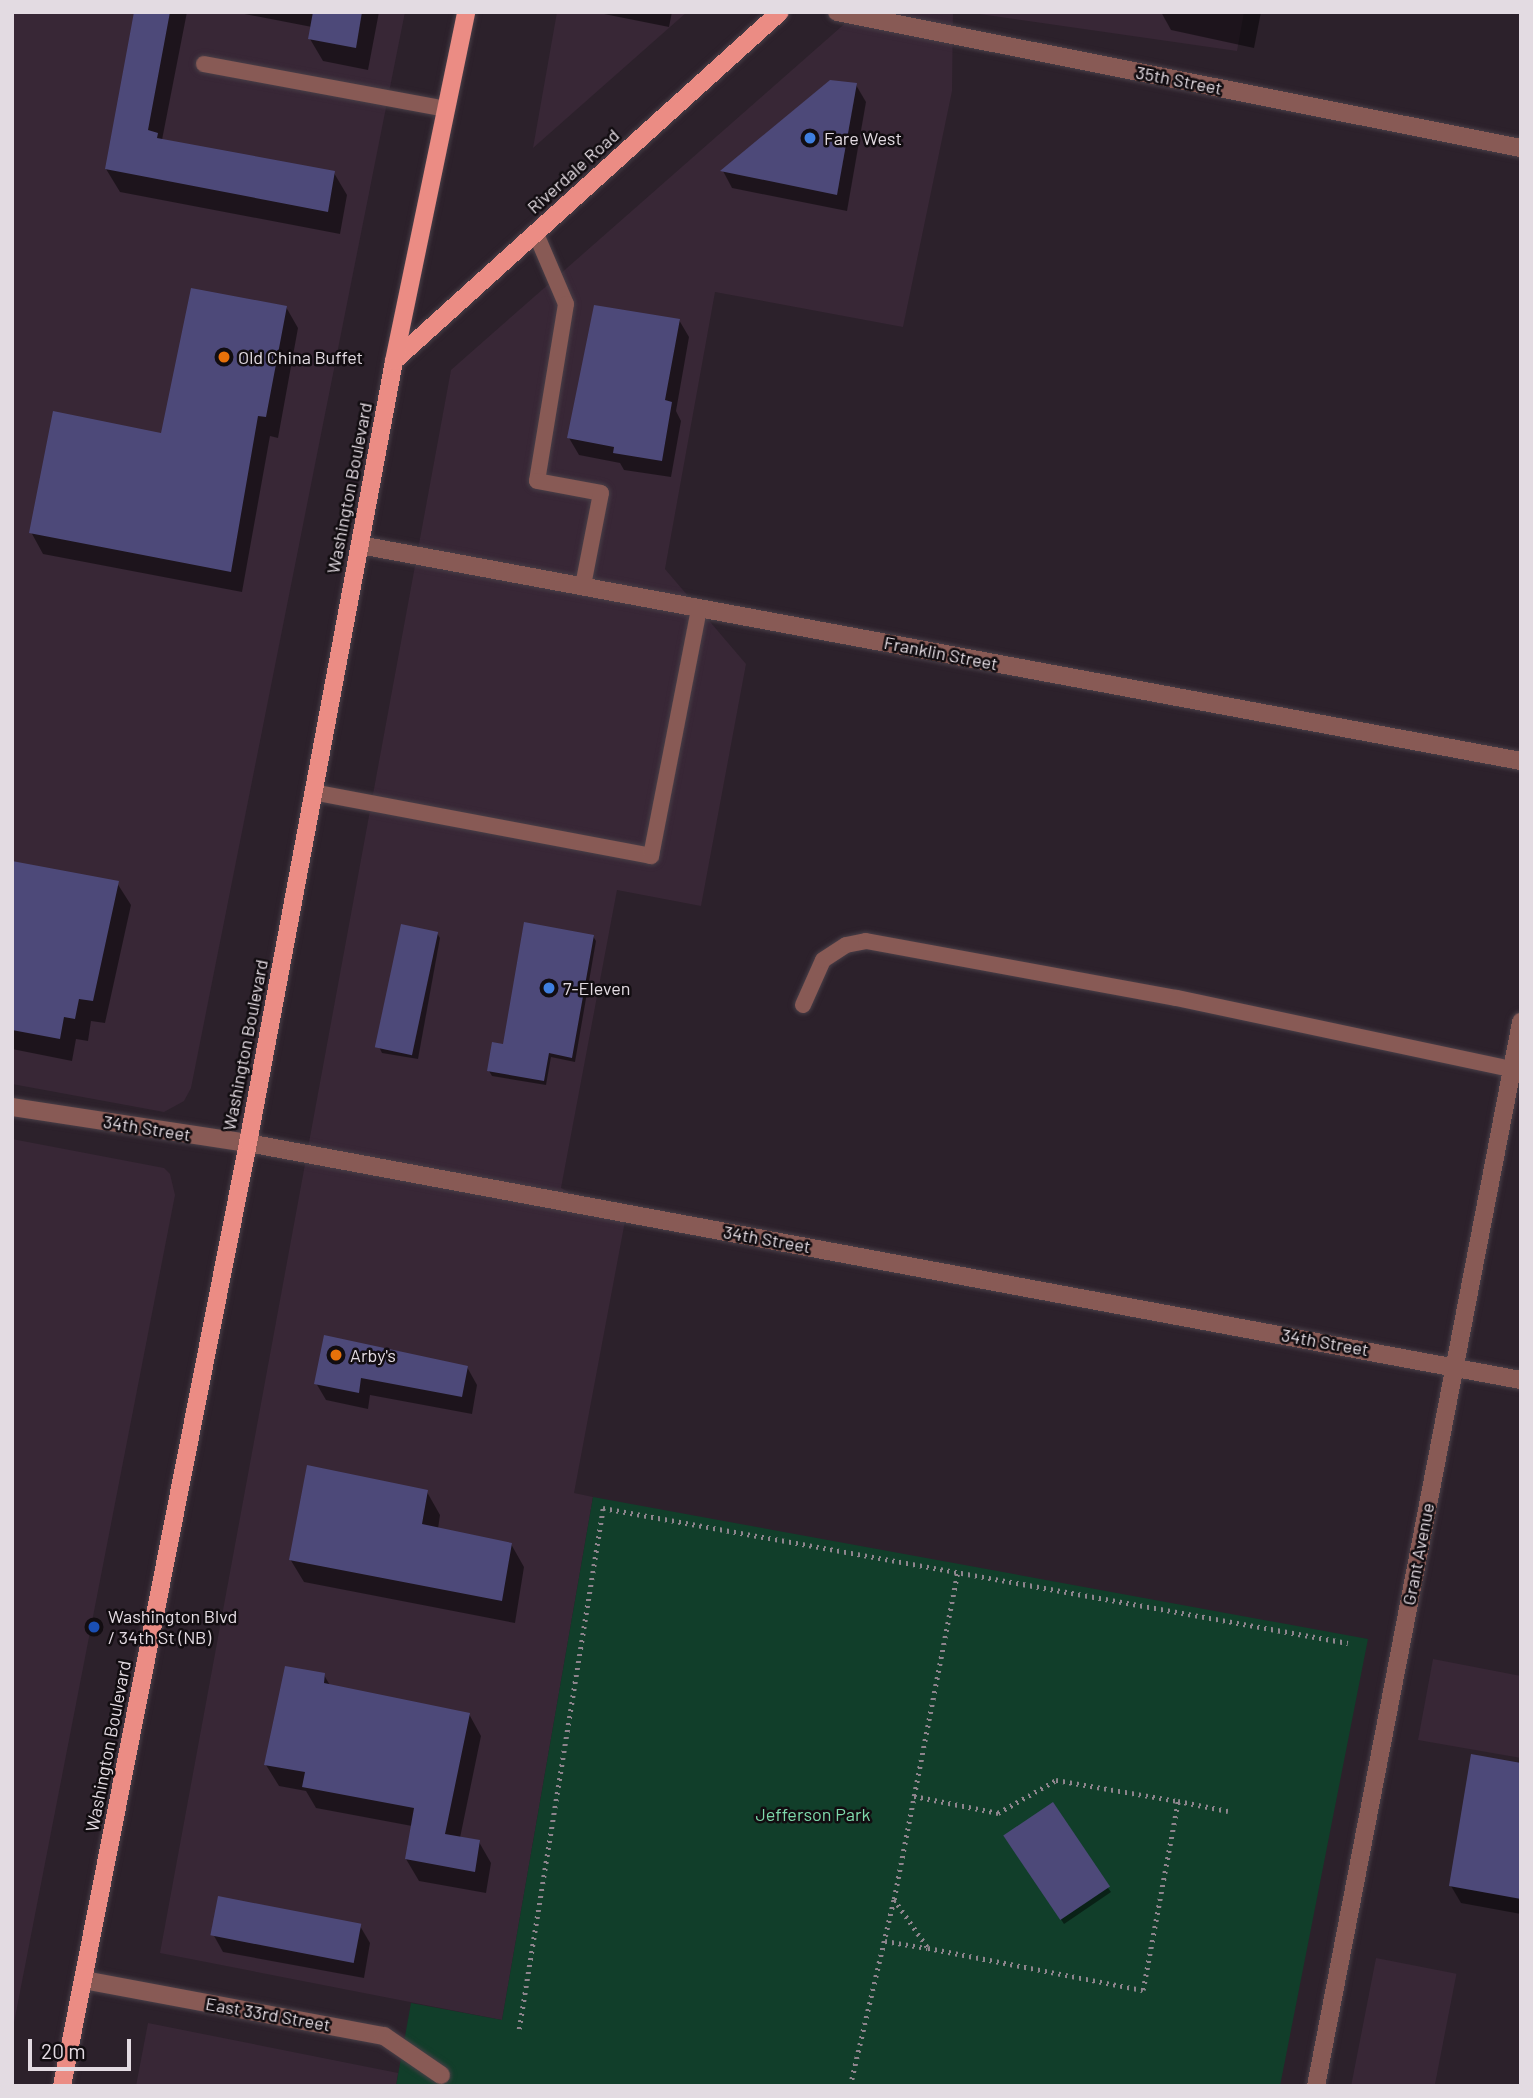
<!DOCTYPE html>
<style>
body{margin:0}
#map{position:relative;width:1533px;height:2098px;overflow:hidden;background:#2c212b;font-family:Barlow,sans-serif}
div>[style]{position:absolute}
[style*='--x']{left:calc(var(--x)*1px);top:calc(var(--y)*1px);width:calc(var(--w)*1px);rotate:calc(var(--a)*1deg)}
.built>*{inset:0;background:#382736;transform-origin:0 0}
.green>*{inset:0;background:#113e2a}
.shadow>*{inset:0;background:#0007}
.building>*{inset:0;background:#4d4979;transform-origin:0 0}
.path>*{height:4.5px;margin-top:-2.25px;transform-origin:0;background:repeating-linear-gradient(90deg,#8e858d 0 2px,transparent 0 7px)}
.roads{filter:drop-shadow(0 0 2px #493f48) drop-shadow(0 0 2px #493f48)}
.service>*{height:16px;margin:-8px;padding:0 8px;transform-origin:8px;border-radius:8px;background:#885a55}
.minor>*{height:18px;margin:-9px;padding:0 9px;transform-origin:9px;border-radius:9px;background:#885a55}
.tertiary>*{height:18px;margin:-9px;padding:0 9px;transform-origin:9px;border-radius:9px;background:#885a55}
.primary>*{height:18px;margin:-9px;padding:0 9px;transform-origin:9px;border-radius:9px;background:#eb8c84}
.dots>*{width:19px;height:19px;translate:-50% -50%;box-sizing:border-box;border:4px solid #120d11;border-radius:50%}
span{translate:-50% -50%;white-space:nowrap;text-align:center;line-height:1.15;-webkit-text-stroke:5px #120d11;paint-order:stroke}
.street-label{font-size:18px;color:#e3dbe2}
.poi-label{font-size:18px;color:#e3dbe2}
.left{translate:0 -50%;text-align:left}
.park-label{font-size:18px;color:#7fd9ac}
.frame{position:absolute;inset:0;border:14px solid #e3dbe2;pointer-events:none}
.scale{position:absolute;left:28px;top:2039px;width:103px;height:32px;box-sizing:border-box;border:4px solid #e3dbe2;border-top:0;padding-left:9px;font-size:21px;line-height:24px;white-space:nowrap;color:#e3dbe2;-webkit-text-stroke:5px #120d11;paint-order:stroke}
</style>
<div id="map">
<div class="built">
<i style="clip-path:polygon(12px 12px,405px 12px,191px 1088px,184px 1101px,164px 1112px,12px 1084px)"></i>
<i style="clip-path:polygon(557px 12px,687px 12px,533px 148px)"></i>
<i style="clip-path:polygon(858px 12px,953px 12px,952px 91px,903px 327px,715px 292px,665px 569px,746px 664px,701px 906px,617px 890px,561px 1188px,625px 1221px,574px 1493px,593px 1497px,502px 2020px,160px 1953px,451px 370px)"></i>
<i style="clip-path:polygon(965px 12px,1244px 12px,1237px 51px)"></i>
<i style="clip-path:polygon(12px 1139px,164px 1168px,170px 1174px,175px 1195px,12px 2033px)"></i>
<i style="clip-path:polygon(1433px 1659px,1521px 1676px,1521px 1758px,1418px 1740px)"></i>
<i style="left:1376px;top:1958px;width:82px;height:130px;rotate:11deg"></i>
<i style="clip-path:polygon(148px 2023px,398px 2073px,396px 2086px,136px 2086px)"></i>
</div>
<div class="green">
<i style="clip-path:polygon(593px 1497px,1368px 1639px,1280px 2086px,396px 2086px,411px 2003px,502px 2020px)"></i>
</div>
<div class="shadow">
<i style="clip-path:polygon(136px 12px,187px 12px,162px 140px,334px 173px,347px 195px,340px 234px,120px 192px,106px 169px)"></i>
<i style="clip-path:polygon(234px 12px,379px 12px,368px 70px,323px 61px,310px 39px,312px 27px)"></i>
<i style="clip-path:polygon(594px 12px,672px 12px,669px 27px)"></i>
<i style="clip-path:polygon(1161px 12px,1261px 12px,1254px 48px,1171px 30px)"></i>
<i style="clip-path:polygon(856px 85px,866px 102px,847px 211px,732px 188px,723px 171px)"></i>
<i style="clip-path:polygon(286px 307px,298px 328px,278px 438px,270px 436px,242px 592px,43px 554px,31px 532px,162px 435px)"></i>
<i style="clip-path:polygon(679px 320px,689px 337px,676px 411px,681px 421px,671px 477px,624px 470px,620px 463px,579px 455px,569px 438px)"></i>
<i style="clip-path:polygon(12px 862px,117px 883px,131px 905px,105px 1023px,91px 1021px,88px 1041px,76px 1039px,72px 1061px,12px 1049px)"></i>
<i style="clip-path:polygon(437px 933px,440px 938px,418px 1059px,382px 1053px,379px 1047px)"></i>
<i style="clip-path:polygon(593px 936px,596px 941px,575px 1062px,551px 1057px,546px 1085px,492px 1076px,489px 1071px,504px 1046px)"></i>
<i style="clip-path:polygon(325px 1337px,467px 1367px,477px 1385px,472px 1414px,370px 1395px,368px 1409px,326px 1400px,316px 1383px)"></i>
<i style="clip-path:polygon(427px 1492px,440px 1515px,438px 1529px,511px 1544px,524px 1567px,515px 1623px,304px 1582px,290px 1559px)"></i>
<i style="clip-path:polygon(324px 1675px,331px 1687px,469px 1714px,481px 1736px,460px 1838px,479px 1842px,491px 1863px,486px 1893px,419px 1881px,406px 1859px,412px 1826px,316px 1808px,306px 1791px,279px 1786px,266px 1765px)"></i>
<i style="clip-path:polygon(1521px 1765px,1521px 1914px,1461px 1903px,1451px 1886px)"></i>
<i style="clip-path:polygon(1005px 1836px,1108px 1888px,1111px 1892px,1064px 1924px)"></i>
<i style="clip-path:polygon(360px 1926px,370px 1943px,364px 1978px,223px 1952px,213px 1934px)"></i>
</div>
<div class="building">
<i style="clip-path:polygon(134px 12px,170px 12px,148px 130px,158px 133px,157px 138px,335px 171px,328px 212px,105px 169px)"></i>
<i style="clip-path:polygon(313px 12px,362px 12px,356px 48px,308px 39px)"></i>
<i style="clip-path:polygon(830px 80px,857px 83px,837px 195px,720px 171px)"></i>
<i style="clip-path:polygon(191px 288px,287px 306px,266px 417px,258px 416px,231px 572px,29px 533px,53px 411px,161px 433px)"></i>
<i style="clip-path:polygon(594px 305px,680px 319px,665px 400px,672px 402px,662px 461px,613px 453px,614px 447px,567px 438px)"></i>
<i style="clip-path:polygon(12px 861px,119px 881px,93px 1001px,79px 999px,75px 1019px,64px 1017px,60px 1039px,12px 1030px)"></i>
<i style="clip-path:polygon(524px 922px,594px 935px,572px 1058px,549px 1053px,544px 1081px,487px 1071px,492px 1042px,503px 1044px)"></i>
<i style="left:401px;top:924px;width:38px;height:126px;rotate:12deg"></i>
<i style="clip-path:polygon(324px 1335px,468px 1366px,462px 1397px,361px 1378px,359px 1393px,314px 1384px)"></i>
<i style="clip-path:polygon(307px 1465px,428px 1490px,422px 1524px,512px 1543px,502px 1601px,289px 1560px)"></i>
<i style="clip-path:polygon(285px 1666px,325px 1673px,324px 1683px,470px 1713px,445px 1834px,480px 1840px,475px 1872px,405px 1859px,414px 1808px,302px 1787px,305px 1772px,264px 1765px)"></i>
<i style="clip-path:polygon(1471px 1754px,1521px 1763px,1521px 1899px,1449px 1886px)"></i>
<i style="left:1053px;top:1802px;width:102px;height:60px;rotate:56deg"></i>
<i style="left:218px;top:1896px;width:146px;height:40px;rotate:11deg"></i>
</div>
<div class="path">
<i style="--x:914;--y:1796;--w:86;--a:11.4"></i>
<i style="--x:998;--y:1813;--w:67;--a:-29.6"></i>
<i style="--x:1056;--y:1780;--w:124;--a:9.8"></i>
<i style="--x:894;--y:1899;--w:334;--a:-79"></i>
<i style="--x:885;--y:1941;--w:43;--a:9.5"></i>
<i style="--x:519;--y:2029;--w:528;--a:-80.84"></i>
<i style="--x:603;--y:1508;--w:757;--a:10.27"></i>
<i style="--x:850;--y:2086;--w:192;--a:-76.8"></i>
<i style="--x:894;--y:1899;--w:60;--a:55.2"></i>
<i style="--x:928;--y:1948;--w:219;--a:11.1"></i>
<i style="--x:1143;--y:1990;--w:192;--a:-79.5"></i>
<i style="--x:1178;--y:1801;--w:51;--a:11.3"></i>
</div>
<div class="roads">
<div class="service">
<i style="--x:204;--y:64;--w:246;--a:10.5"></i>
<i style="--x:536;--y:234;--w:76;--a:66.8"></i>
<i style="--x:566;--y:304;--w:179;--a:99.3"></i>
<i style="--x:537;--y:481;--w:65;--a:10.6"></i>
<i style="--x:601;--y:493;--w:95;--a:101"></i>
<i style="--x:313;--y:792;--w:344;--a:10.7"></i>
<i style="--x:651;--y:856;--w:253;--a:-79"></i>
<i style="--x:803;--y:1005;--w:49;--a:-66"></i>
<i style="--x:823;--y:960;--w:27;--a:-33"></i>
<i style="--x:846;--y:945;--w:20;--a:-11"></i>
<i style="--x:866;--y:941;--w:316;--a:10.4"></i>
<i style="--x:1177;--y:998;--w:352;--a:12"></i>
</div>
<div class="minor">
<i style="--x:837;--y:12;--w:697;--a:11.25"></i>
<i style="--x:360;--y:545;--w:1181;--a:10.54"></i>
<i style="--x:12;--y:1107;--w:239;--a:8.7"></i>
<i style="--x:248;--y:1143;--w:1295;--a:10.55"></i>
<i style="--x:84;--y:1980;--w:305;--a:10.6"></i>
<i style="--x:384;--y:2036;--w:69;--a:34.4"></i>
</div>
<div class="tertiary">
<i style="--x:1316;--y:2086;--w:1084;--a:-79.09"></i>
</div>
<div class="primary">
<i style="--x:394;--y:361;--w:520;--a:-42.12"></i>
<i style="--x:62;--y:2086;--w:961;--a:-78.84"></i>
<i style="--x:248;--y:1143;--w:796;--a:-79.42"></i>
<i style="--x:394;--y:361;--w:356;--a:-78.3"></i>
</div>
</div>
<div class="dots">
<i style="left:810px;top:138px;background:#3f7fe0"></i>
<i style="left:224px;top:357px;background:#e8710a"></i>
<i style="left:549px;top:988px;background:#3f7fe0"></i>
<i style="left:336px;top:1355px;background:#e8710a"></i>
<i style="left:94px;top:1627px;background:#1a4fb4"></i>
</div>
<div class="street-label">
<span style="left:1179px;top:80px;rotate:11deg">35th Street</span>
<span style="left:573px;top:171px;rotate:-42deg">Riverdale Road</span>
<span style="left:349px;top:488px;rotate:-79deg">Washington Boulevard</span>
<span style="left:941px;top:653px;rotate:11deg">Franklin Street</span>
<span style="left:245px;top:1045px;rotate:-79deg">Washington Boulevard</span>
<span style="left:147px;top:1128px;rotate:9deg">34th Street</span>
<span style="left:767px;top:1239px;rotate:10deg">34th Street</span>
<span style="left:1325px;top:1342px;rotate:10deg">34th Street</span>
<span style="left:1418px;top:1554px;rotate:-79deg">Grant Avenue</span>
<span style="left:108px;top:1746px;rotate:-79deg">Washington Boulevard</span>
<span style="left:268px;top:2014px;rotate:10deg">East 33rd Street</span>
</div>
<div class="poi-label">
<span class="left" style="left:824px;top:138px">Fare West</span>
<span class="left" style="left:238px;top:357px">Old China Buffet</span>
<span class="left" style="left:563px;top:988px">7-Eleven</span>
<span class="left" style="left:350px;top:1355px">Arby's</span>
<span class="left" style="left:108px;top:1627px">Washington Blvd<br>/ 34th St (NB)</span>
</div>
<div class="park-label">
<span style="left:813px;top:1814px">Jefferson Park</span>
</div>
<div class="frame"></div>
<div class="scale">20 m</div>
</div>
